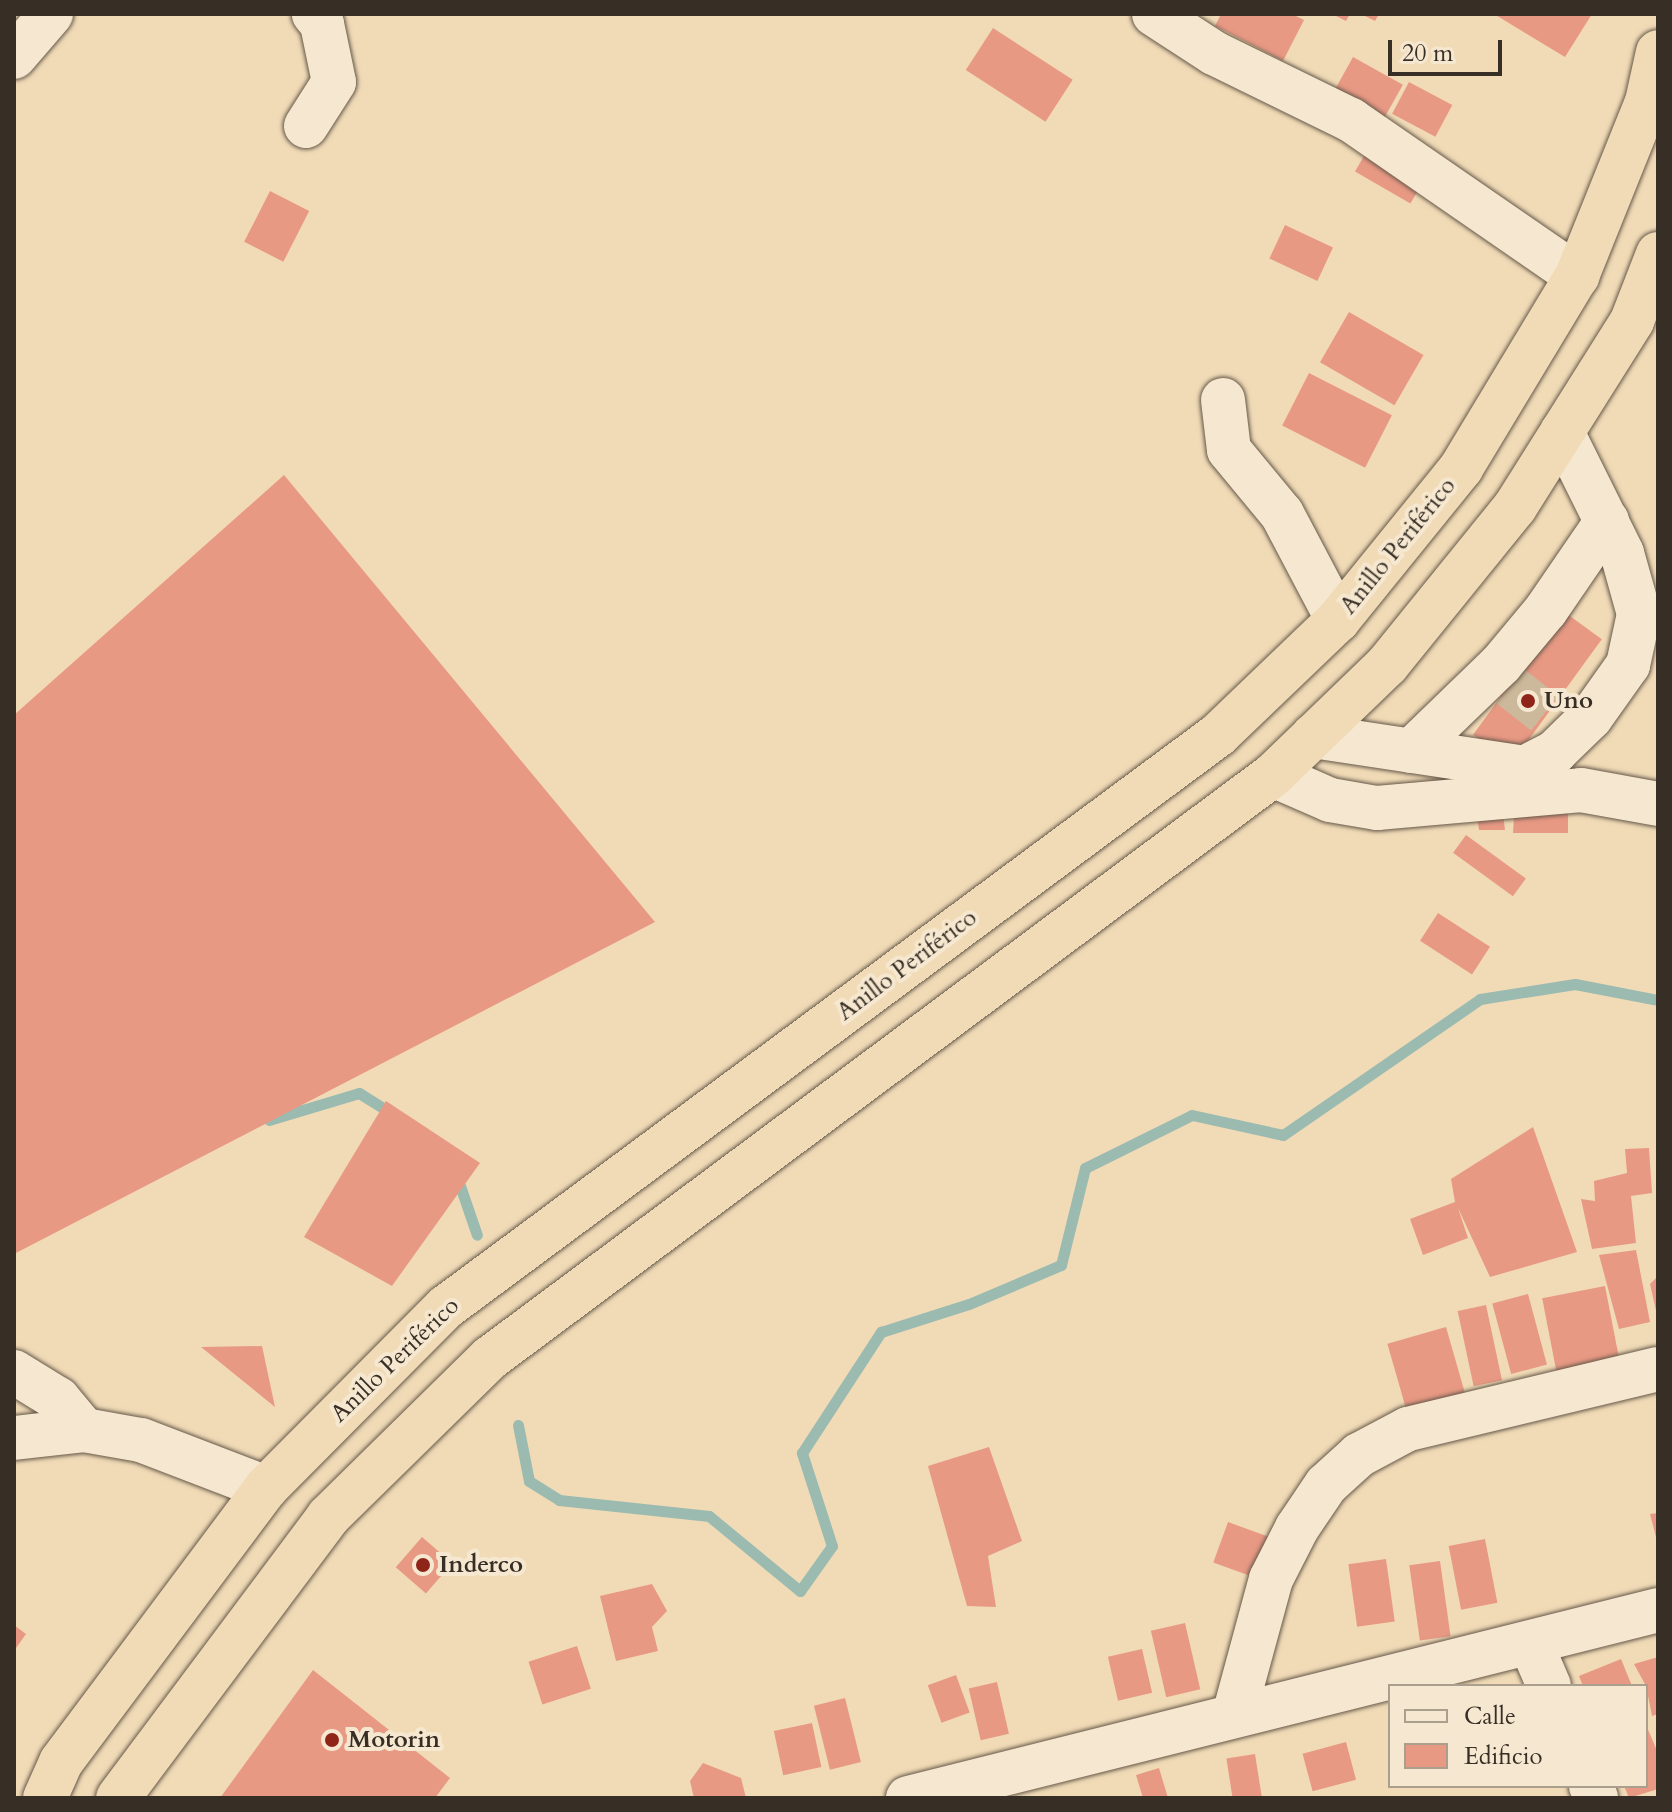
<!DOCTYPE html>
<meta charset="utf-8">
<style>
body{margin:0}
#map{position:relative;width:1672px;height:1812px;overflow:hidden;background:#f1dbb7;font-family:Cardo,serif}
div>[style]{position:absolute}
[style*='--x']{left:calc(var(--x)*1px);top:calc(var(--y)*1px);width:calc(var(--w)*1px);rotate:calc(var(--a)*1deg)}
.stream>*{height:11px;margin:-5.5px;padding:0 5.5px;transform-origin:5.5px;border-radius:5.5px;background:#9bbbb1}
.building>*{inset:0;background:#e89984;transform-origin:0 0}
.minor-tunnel>*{height:44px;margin-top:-22px;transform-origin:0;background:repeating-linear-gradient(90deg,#ccb89a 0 44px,transparent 0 66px)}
.roads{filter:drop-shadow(0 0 2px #66594a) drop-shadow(0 0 2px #66594a)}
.minor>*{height:44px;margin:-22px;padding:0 22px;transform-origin:22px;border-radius:22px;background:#f6e8d0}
.highway>*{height:44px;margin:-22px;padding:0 22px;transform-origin:22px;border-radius:22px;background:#f1dbb7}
.dots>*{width:22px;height:22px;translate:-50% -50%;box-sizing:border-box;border:4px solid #f6e8d0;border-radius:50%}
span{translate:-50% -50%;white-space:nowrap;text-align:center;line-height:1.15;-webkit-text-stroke:8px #f6e8d0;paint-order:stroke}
.street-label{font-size:24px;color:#372e25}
.poi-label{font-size:24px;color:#372e25;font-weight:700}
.left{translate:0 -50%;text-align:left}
.frame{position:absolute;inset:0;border:16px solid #372e25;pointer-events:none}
.legend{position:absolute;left:1388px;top:1684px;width:260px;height:104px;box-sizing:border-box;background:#f6e8d0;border:2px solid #aa9e8c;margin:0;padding:10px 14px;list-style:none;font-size:24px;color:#372e25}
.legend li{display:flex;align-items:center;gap:16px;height:40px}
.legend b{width:40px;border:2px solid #aa9e8c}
.scale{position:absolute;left:1388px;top:40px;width:114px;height:36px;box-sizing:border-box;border:4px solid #372e25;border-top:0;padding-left:10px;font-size:24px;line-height:28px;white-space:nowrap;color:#372e25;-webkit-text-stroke:6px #f6e8d0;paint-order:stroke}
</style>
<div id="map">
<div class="stream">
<i style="--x:269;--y:1120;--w:94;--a:-16.7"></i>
<i style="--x:359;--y:1093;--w:40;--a:32"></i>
<i style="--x:457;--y:1177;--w:61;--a:71"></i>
<i style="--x:518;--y:1425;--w:57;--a:78.9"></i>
<i style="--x:529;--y:1481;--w:36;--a:32"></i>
<i style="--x:559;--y:1500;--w:151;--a:6.1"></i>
<i style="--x:709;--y:1516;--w:118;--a:39.5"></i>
<i style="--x:800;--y:1591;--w:55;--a:-54.6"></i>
<i style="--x:832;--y:1546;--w:98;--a:-107.9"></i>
<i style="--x:802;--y:1453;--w:145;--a:-56.9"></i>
<i style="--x:881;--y:1332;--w:92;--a:-17.7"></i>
<i style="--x:969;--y:1304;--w:100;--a:-23"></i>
<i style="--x:1061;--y:1265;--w:100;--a:-76.1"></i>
<i style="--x:1085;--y:1168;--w:119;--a:-26.4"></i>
<i style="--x:1192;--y:1115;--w:93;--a:12.4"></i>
<i style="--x:1283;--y:1135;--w:239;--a:-34.6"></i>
<i style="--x:1480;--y:999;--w:96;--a:-9"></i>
<i style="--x:1575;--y:984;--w:85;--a:10.9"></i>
</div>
<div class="building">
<i style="clip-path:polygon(1221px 14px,1292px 14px,1304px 20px,1283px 61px,1215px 26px)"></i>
<i style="clip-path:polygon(1332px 14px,1350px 14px,1346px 21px)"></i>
<i style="clip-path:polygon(1361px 14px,1379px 14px,1375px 21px)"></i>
<i style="clip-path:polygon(1494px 14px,1592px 14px,1565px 57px)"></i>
<i style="left:993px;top:28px;width:95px;height:50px;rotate:33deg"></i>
<i style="left:1353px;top:57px;width:57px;height:38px;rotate:29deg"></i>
<i style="left:1409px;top:82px;width:49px;height:36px;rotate:28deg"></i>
<i style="left:1372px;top:142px;width:64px;height:34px;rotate:30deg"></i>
<i style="left:270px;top:191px;width:44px;height:57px;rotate:27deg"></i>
<i style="left:1285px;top:225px;width:53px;height:37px;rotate:25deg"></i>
<i style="left:1349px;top:312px;width:86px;height:58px;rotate:30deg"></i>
<i style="left:1309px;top:373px;width:93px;height:59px;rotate:27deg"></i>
<i style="clip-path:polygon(284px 475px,655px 922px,14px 1254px,14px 715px)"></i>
<i style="left:1563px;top:611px;width:48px;height:153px;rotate:36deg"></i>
<i style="clip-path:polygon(1568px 813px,1568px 833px,1513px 833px,1514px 817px)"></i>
<i style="clip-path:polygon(1503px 814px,1505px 830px,1479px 830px,1477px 816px)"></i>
<i style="left:1466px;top:835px;width:74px;height:22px;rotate:36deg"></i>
<i style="left:1438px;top:913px;width:62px;height:33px;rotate:33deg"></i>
<i style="clip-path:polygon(386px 1101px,480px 1163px,392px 1286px,304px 1237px)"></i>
<i style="clip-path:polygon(1533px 1127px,1577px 1252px,1490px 1277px,1458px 1208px,1468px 1238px,1423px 1255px,1410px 1219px,1455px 1202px,1451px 1179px)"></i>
<i style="clip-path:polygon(1649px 1148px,1652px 1193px,1631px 1196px,1636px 1243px,1592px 1249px,1581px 1199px,1595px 1201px,1594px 1181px,1627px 1173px,1625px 1149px)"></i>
<i style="clip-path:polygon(1636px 1250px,1650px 1322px,1619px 1329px,1599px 1255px)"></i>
<i style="clip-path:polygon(1658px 1276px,1658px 1314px,1657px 1315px,1650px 1284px)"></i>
<i style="left:1605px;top:1286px;width:75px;height:64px;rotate:79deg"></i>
<i style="left:1528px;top:1294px;width:73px;height:37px;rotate:75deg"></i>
<i style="left:1486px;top:1305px;width:77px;height:29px;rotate:78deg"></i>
<i style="left:1446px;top:1327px;width:72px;height:61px;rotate:74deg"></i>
<i style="clip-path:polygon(262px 1346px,275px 1407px,201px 1347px)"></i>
<i style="clip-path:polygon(989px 1447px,1022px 1541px,988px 1556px,996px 1607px,967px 1606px,928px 1466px)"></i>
<i style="clip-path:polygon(1658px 1513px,1658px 1541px,1657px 1541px,1650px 1514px)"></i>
<i style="left:1228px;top:1522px;width:55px;height:43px;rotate:20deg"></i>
<i style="left:422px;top:1537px;width:40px;height:40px;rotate:41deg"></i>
<i style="left:1485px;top:1539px;width:65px;height:37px;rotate:79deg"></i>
<i style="left:1386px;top:1559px;width:63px;height:38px;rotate:82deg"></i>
<i style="left:1440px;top:1561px;width:76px;height:31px;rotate:82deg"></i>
<i style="clip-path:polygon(652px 1584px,667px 1611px,652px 1627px,658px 1651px,616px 1661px,600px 1596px)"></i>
<i style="left:1185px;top:1623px;width:68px;height:35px;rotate:77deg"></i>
<i style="clip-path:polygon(14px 1625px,26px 1634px,14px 1651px)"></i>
<i style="left:577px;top:1646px;width:45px;height:51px;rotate:72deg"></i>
<i style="left:1142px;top:1649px;width:45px;height:35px;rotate:77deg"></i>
<i style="clip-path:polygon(1658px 1657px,1658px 1714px,1652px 1716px,1646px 1686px,1634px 1664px)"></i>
<i style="clip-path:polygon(1621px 1659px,1632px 1686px,1583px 1686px,1579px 1676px)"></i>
<i style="clip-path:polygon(313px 1670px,450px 1778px,435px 1798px,220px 1798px)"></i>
<i style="left:956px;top:1675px;width:40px;height:30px;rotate:70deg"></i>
<i style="left:997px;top:1682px;width:53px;height:29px;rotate:77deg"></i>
<i style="left:845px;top:1698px;width:66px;height:32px;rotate:76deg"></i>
<i style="left:812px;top:1723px;width:45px;height:39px;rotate:78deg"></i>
<i style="clip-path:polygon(1646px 1725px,1658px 1753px,1658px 1789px,1629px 1798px,1624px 1786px,1646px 1786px)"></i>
<i style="left:1346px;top:1742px;width:39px;height:45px;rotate:75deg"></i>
<i style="left:1255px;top:1754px;width:45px;height:29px;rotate:81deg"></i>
<i style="clip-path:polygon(703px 1763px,741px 1778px,746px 1798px,694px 1798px,690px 1781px)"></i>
<i style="clip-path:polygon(1159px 1768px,1168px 1798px,1143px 1798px,1136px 1775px)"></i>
</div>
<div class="minor-tunnel">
<i style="--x:1510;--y:686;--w:47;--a:38.1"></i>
</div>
<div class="roads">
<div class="minor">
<i style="--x:1154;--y:14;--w:72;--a:33"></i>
<i style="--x:1214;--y:53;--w:153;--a:26.1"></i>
<i style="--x:1351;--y:120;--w:275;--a:34.6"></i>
<i style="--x:14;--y:57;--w:57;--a:-49.3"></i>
<i style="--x:306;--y:126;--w:52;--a:-57.5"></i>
<i style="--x:334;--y:82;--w:59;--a:-101.7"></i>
<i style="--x:322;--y:24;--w:13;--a:-129"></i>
<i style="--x:1223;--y:400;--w:50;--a:83.2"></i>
<i style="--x:1229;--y:450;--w:83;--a:50.4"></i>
<i style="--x:1282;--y:514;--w:120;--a:62.2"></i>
<i style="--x:1313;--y:736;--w:213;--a:8.6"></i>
<i style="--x:1524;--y:768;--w:35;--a:-27"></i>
<i style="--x:1555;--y:752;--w:50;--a:-44.2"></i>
<i style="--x:1591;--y:717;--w:64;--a:-54.6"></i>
<i style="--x:1628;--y:665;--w:52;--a:-77.8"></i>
<i style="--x:1639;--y:614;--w:63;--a:-105.6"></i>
<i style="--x:1622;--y:553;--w:135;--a:-116.4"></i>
<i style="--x:1411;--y:751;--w:125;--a:-44"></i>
<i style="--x:1501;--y:664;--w:70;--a:-50.2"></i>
<i style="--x:1546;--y:610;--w:108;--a:-55.6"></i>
<i style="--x:1273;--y:775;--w:62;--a:23.7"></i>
<i style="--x:1330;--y:800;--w:48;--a:9.7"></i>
<i style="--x:1377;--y:808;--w:205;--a:-5"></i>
<i style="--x:1581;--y:790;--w:78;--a:10.3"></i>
<i style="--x:14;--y:1372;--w:52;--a:31.5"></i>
<i style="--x:58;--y:1399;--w:40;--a:50"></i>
<i style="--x:14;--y:1438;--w:70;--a:-6.5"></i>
<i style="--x:84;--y:1430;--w:58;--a:10"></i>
<i style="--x:141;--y:1440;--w:134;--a:21"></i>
<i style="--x:1531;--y:1644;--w:46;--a:66.8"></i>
<i style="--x:1234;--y:1715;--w:141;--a:-74.8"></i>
<i style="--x:1271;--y:1579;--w:57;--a:-63"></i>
<i style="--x:1297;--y:1528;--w:52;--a:-56"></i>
<i style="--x:1326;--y:1485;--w:45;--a:-42.3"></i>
<i style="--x:1359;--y:1455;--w:55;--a:-28"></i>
<i style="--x:1408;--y:1429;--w:257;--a:-13.5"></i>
<i style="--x:1591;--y:1786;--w:13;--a:67"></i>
<i style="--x:908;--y:1798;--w:773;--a:-14.07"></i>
</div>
<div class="highway">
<i style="--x:45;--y:1798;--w:39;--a:-66"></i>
<i style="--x:61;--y:1762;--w:342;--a:-53.2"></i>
<i style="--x:266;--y:1488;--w:255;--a:-45.2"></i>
<i style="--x:446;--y:1307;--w:961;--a:-36.54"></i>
<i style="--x:1218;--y:735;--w:166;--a:-43.8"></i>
<i style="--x:1338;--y:620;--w:196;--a:-51"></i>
<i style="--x:1461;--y:468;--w:224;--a:-58.9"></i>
<i style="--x:1577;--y:276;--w:188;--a:-68.1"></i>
<i style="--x:1647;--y:102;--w:51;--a:-77.6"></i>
<i style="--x:118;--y:1798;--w:351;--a:-53.2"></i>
<i style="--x:328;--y:1517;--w:227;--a:-44.5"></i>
<i style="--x:490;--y:1358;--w:976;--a:-36.67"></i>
<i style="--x:1273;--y:775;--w:158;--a:-44"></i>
<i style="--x:1387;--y:665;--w:203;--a:-51"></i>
<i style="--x:1515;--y:507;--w:220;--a:-57.8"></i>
<i style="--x:1632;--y:321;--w:72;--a:-68.8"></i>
</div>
</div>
<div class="dots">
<i style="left:1528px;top:701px;background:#8f2418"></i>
<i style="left:423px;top:1565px;background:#8f2418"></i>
<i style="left:332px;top:1740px;background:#8f2418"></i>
</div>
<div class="street-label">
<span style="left:1398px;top:546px;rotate:-51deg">Anillo Periférico</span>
<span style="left:907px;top:965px;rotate:-37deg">Anillo Periférico</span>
<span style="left:395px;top:1360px;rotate:-44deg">Anillo Periférico</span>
</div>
<div class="poi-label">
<span class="left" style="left:1544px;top:701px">Uno</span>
<span class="left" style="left:439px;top:1565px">Inderco</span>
<span class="left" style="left:348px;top:1740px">Motorin</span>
</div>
<div class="frame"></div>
<ul class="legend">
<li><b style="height:10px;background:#f6e8d0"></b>Calle</li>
<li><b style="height:22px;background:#e89984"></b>Edificio</li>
</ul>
<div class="scale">20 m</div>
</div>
